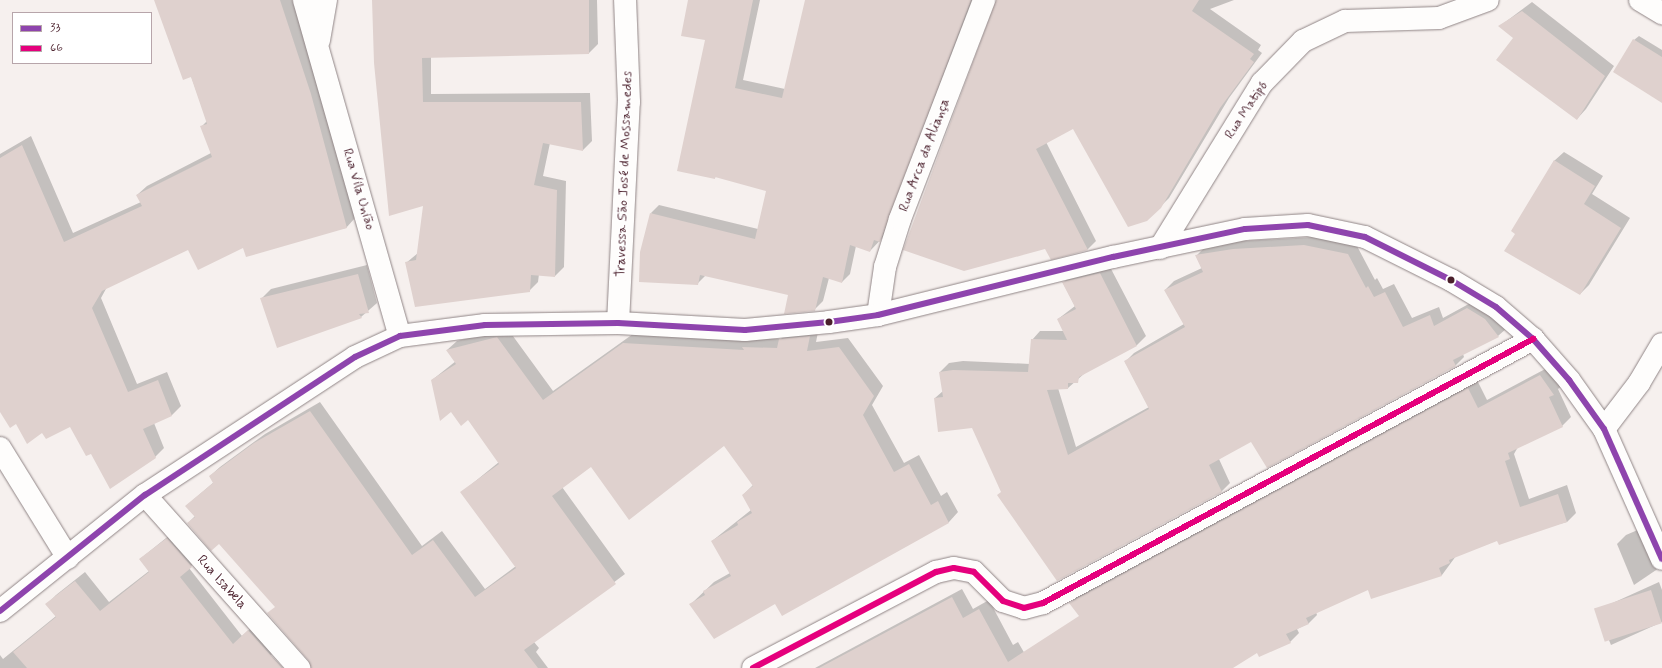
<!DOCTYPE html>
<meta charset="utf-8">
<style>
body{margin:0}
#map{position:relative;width:1662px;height:668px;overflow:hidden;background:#f6f0ee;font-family:Mynerve,sans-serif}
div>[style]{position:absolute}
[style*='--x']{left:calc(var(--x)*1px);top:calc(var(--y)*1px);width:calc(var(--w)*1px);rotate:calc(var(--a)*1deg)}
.shadow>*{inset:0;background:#0003}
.building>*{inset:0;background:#dfd1ce;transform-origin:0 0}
.roads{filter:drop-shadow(0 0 1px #908586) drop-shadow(0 0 1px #908586)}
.minor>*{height:22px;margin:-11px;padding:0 11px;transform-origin:11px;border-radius:11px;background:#fefdfc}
.bus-1>*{height:6px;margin:-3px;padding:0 3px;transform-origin:3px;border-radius:3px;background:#8e44ad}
.bus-2>*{height:6px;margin:-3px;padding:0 3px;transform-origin:3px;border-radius:3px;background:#e5007d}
.dots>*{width:11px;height:11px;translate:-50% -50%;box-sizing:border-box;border:2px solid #fff;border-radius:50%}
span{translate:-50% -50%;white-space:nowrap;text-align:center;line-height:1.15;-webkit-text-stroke:3px #fff;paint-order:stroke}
.street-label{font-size:14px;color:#4a1f2b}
.legend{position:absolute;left:12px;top:12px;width:140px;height:52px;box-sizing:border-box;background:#fff;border:1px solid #b7a5aa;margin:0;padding:5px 7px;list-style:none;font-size:12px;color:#4a1f2b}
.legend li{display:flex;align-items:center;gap:8px;height:20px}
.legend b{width:20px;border:1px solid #b7a5aa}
</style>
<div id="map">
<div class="shadow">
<i style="clip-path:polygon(155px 0,292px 0,317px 72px,355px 218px,346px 228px,244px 247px,188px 248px,107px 287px,101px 298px,137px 384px,167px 372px,181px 406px,172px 415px,154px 423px,164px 448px,155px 457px,91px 453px,70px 425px,42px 431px,17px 422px,0 409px,0 154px,31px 136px,73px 233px,141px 202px,137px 195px,147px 186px,211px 153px,202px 126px,207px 121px,191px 76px)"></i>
<i style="clip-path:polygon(375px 0,597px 0,598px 44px,589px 53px,431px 57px,431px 94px,590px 93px,592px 141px,583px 150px,550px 143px,543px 176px,566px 181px,564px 267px,555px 276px,539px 274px,538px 282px,529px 291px,406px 263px,418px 253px,424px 205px)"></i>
<i style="clip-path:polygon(688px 0,760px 0,743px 80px,785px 89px,806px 0,977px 0,888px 232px,870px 251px,856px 246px,850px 274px,842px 282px,829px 278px,823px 301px,814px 310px,789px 294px,706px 275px,697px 284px,651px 213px,659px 205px,758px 229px,767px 190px,716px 176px,715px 178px,706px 40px)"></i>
<i style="clip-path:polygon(996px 0,1234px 0,1210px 9px,1261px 45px,1258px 50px,1262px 53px,1229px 98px,1169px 198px,1147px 220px,1073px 128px,1046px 142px,1096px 241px,1088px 249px,1051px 258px)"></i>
<i style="clip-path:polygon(1532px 2px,1614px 66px,1586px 109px,1577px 119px,1515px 37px,1500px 26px)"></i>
<i style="clip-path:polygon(1639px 36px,1662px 50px,1662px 102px,1634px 40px)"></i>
<i style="clip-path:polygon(1564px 152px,1603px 176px,1592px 194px,1630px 218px,1589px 285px,1580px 294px,1516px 233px,1554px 161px)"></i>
<i style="clip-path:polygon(1313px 237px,1357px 246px,1375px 280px,1377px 278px,1383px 289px,1394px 284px,1412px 318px,1439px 307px,1443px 318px,1476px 300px,1507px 328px,1498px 336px,1463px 354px,1464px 357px,1456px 365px,1252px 440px,1219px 459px,1230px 483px,1221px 492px,1002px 491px,972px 426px,935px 398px,943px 391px,940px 372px,949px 363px,963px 361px,1030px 364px,1032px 340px,1040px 331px,1064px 331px,1058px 319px,1075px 306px,1063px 283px,1072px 274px,1109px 265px,1146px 336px,1137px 345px,1086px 372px,1068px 388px,1058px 388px,1076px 447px,1149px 407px,1125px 362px,1134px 353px,1184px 324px,1165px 290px,1174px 281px,1202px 268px,1196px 256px,1205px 247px,1243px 241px)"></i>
<i style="clip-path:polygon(367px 265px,377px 303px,361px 317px,262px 298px,271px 289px)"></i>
<i style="clip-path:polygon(819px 327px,816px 342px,848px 338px,883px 386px,872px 405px,904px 463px,919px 455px,941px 496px,947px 492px,958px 512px,949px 522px,782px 614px,776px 603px,691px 604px,714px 582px,730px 573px,712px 541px,751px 510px,743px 495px,753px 485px,725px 444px,591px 466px,562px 487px,625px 574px,534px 642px,539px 648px,536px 652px,548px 668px,338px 668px,276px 606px,219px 543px,188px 523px,195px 516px,186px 506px,214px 482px,210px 476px,220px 467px,265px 434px,320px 402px,422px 546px,442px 531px,485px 589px,516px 566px,462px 492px,499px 462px,468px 419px,432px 380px,456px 361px,447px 350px,457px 341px,507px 328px,553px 391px,633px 334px,750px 341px,753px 338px,781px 339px,790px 330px)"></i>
<i style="clip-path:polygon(1549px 367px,1563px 385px,1558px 389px,1571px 417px,1562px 426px,1518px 447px,1514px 454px,1529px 499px,1567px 485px,1576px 513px,1567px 522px,1498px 540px,1456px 556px,1442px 575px,1372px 597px,1368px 589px,1316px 612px,1317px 615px,1309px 623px,1297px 629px,1299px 633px,1290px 642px,1259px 655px,1257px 652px,1231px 668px,1117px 668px,1071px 603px,1079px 594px,1477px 380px,1487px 400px)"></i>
<i style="clip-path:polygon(1647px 526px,1662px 566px,1634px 585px,1617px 544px,1626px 535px)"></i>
<i style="clip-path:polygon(176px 530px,201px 557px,189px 568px,242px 636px,258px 622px,280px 646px,271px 655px,283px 668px,0 668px,0 655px,3px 659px,56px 616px,47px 604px,56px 595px,85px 572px,109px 602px,149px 571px,140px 559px)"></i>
<i style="clip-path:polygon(1659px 582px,1662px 590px,1662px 622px,1611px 645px,1598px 614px,1606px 606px)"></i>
<i style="clip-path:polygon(962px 589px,973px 609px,989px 600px,1013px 645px,1018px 642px,1033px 668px,815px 668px)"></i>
</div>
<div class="building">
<i style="clip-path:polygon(154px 0,280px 0,311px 94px,347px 228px,246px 257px,243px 248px,198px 270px,188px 250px,102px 291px,92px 308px,128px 392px,158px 380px,172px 416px,143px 429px,156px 458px,110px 489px,91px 454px,86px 456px,70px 427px,46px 439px,42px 433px,27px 444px,16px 424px,10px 428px,0 412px,0 158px,22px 145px,64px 242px,142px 206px,136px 195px,212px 157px,200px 126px,207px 124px,191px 77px,183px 80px)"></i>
<i style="clip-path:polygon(372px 0,589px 0,589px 54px,422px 58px,423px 102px,581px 102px,583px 151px,543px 143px,534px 185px,557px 190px,555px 277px,531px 275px,530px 292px,415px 307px,405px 262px,416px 260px,423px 206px,389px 216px,374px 63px)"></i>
<i style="clip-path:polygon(688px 0,753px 0,735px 88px,782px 98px,805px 0,971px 0,880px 242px,874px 240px,870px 252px,850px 245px,842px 283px,823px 277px,815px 311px,784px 314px,788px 295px,700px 275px,698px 285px,639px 282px,640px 252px,650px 213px,755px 239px,766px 191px,715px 177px,715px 179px,677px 171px,705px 40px,681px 36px)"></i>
<i style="clip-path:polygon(996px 0,1199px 0,1192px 11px,1254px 54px,1250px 59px,1254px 62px,1220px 108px,1161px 208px,1147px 221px,1128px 227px,1073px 129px,1036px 149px,1088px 250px,1051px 260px,1045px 249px,964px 271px,903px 250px)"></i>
<i style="clip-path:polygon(1522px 11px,1605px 76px,1577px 120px,1496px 60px,1513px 38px,1498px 26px)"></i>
<i style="clip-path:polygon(1633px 39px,1662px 57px,1662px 103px,1613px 72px)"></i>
<i style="clip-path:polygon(1554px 160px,1595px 186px,1584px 204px,1621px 228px,1580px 295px,1504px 251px,1515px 234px,1511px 231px)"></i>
<i style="clip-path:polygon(1304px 245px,1348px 254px,1366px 288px,1368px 286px,1374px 297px,1385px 292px,1403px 327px,1430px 315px,1434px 326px,1467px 308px,1485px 319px,1499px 337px,1453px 360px,1456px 366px,1267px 468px,1251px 442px,1209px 465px,1222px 492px,1057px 581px,997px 495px,1001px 492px,972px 428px,938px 432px,934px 398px,943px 397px,939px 372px,953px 370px,1028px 372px,1031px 339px,1067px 340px,1057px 319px,1076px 309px,1062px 282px,1100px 273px,1137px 346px,1079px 377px,1078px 383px,1068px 383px,1068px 389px,1047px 390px,1068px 455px,1149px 409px,1124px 361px,1185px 327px,1164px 290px,1203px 272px,1195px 255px,1233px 249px)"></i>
<i style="clip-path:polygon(358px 274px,369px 313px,359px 314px,362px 318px,277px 348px,260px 298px)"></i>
<i style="clip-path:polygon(810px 336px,807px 351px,839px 347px,874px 396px,863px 415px,894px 472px,909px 464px,931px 505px,938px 501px,949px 523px,782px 616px,775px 604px,714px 639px,689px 604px,705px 595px,703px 591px,731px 576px,711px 541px,738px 525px,737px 522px,752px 513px,742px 495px,753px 486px,724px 446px,629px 520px,591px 467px,552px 496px,616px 584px,524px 650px,538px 668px,311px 668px,308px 660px,267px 613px,275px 607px,219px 544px,211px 551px,187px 523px,195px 517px,185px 506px,213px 483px,209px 476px,254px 443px,310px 411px,412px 555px,433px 540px,475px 597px,516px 568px,460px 492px,499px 464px,468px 420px,461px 426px,451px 412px,440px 421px,431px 380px,456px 364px,446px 350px,497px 337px,543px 400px,623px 343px,744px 350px,742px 347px,777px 348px,779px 339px)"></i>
<i style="clip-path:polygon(1540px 375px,1554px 395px,1549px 397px,1563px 427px,1508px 453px,1510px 459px,1505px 461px,1520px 507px,1558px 494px,1567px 522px,1499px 545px,1497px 541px,1449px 560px,1450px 563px,1439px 568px,1442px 576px,1371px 599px,1368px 590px,1306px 618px,1309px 624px,1286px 634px,1291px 643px,1259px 657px,1257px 653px,1233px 668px,819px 668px,952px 597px,963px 618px,979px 609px,1008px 662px,1079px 616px,1069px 603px,1468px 388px,1478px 408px)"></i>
<i style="clip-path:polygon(167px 538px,192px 567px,180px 577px,233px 644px,248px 630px,282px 668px,27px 668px,13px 652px,56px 617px,45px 604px,75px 581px,100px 611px,149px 572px,139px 559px)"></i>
<i style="left:1651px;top:590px;width:35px;height:60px;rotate:72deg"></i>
</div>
<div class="roads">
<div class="minor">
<i style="--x:304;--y:0;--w:349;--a:74.1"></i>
<i style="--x:1640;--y:0;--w:26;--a:31"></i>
<i style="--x:319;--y:40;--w:41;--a:-80.1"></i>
<i style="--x:1160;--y:248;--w:194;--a:-58.3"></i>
<i style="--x:1262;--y:83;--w:59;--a:-45.7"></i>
<i style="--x:1303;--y:41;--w:47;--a:-25.5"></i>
<i style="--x:1345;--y:21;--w:94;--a:-1.8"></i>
<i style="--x:1439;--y:18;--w:52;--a:-20.2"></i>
<i style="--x:878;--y:315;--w:49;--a:-81.7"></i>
<i style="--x:885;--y:267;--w:50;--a:-72.6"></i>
<i style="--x:900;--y:219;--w:235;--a:-69"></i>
<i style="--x:618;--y:323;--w:221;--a:-87.2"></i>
<i style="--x:629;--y:102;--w:102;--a:-92.2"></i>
<i style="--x:1604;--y:429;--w:58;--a:-52.7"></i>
<i style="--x:1639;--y:383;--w:45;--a:-59.5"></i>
<i style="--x:0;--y:448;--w:129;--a:58.3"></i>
<i style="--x:145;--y:495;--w:232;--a:48.3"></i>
<i style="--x:0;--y:611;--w:186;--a:-38.7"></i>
<i style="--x:145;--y:495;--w:251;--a:-33.3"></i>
<i style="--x:355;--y:357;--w:50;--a:-25"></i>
<i style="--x:400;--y:336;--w:86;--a:-7.4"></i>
<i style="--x:485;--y:325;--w:133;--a:-0.9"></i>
<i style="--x:618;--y:323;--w:127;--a:3.2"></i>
<i style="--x:745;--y:330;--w:84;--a:-5.4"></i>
<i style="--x:829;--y:322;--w:49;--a:-8.1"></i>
<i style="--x:878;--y:315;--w:242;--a:-13.9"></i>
<i style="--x:1113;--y:257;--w:135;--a:-12"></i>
<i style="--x:1245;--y:229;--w:63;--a:-3.6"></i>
<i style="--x:1308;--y:225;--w:58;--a:11.9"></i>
<i style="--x:1365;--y:237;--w:96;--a:26.6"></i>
<i style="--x:1451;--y:280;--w:52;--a:31"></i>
<i style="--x:1496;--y:307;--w:49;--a:40.9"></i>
<i style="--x:1533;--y:339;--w:55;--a:48.7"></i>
<i style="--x:1569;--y:380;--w:60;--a:54.5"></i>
<i style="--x:1604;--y:429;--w:142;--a:66"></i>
<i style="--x:753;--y:668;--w:207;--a:-27.7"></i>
<i style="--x:936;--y:572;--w:18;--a:-13"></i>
<i style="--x:954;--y:568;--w:20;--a:11"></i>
<i style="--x:974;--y:572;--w:41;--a:45"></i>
<i style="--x:1003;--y:601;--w:22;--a:18"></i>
<i style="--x:1024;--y:608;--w:20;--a:-15"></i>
<i style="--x:1043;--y:603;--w:557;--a:-28.31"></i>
</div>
</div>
<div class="bus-1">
<i style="--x:0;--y:611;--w:186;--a:-38.7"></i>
<i style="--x:145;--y:495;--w:251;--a:-33.3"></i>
<i style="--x:355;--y:357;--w:50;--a:-25"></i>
<i style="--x:400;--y:336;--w:86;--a:-7.4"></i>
<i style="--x:485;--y:325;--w:133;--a:-0.9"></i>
<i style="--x:618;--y:323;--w:127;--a:3.2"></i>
<i style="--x:745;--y:330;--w:84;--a:-5.4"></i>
<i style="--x:829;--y:322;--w:49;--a:-8.1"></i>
<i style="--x:878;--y:315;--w:242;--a:-13.9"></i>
<i style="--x:1113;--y:257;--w:135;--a:-12"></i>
<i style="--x:1245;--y:229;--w:63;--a:-3.6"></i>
<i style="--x:1308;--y:225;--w:58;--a:11.9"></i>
<i style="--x:1365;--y:237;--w:96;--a:26.6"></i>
<i style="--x:1451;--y:280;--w:52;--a:31"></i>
<i style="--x:1496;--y:307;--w:49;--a:40.9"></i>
<i style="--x:1533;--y:339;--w:55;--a:48.7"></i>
<i style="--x:1569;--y:380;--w:60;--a:54.5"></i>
<i style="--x:1604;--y:429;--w:142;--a:66"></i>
</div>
<div class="bus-2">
<i style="--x:753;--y:668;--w:207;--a:-27.7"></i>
<i style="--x:936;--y:572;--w:18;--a:-13"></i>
<i style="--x:954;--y:568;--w:20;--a:11"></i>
<i style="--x:974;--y:572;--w:41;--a:45"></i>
<i style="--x:1003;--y:601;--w:22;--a:18"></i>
<i style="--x:1024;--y:608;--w:20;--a:-15"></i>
<i style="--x:1043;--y:603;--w:557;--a:-28.31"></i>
</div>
<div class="dots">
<i style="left:1451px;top:280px;background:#4a1f2b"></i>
<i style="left:829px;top:322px;background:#4a1f2b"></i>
</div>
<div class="street-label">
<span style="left:1246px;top:110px;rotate:-56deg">Rua Matipó</span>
<span style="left:924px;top:155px;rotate:-69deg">Rua Arca da Aliança</span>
<span style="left:624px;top:174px;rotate:-88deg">Travessa São José de Mossamedes</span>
<span style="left:359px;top:189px;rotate:74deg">Rua Vila União</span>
<span style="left:222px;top:582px;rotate:48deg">Rua Isabela</span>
</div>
<ul class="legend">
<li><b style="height:5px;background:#8e44ad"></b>33</li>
<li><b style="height:5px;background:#e5007d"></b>66</li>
</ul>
</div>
